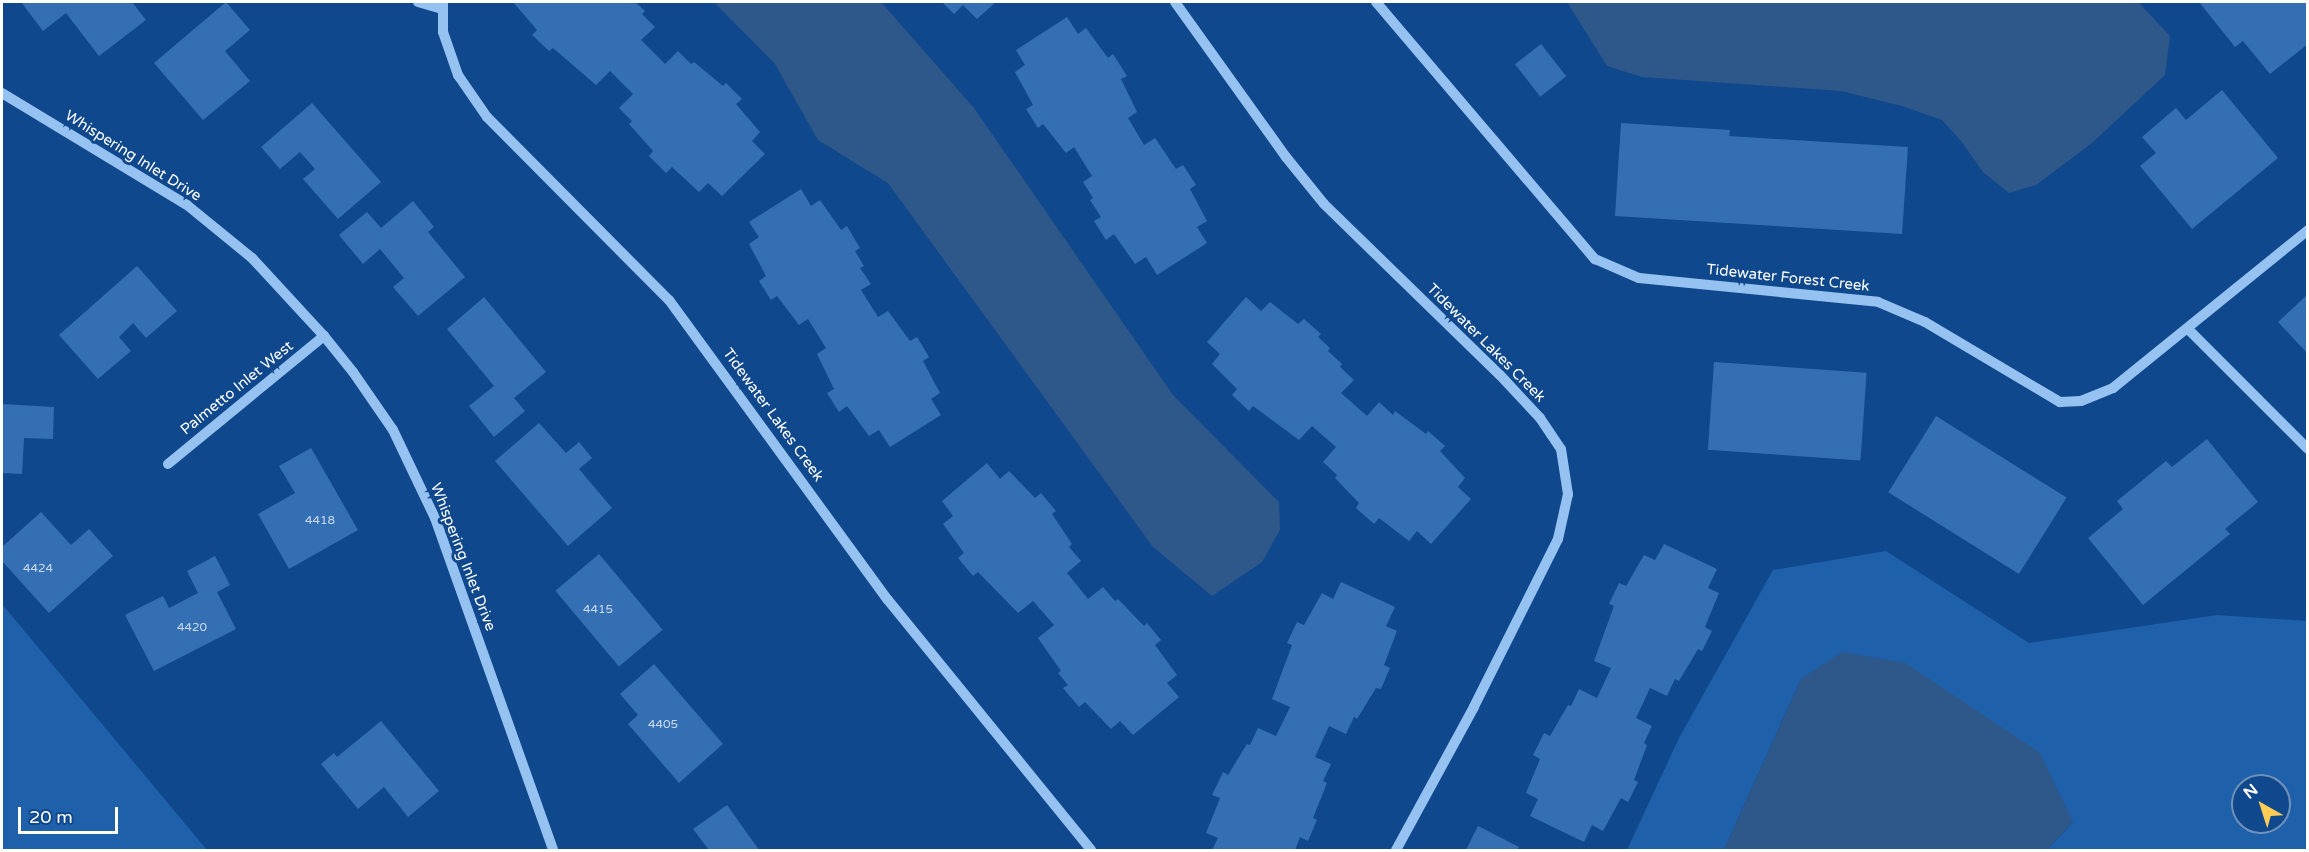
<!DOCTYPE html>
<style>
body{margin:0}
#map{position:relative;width:2309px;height:852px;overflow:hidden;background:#0f488c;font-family:"Varela Round",sans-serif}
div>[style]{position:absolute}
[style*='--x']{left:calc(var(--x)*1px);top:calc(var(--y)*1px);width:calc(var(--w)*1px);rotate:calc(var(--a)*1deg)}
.green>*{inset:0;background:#1e60aa}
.water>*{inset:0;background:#2e588a}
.building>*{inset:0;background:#346fb4;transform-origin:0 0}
.minor>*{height:10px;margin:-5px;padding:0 5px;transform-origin:5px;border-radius:5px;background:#96c2f2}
span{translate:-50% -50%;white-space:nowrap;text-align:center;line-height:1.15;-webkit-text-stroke:6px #0f488c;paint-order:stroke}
.number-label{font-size:12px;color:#ccdbec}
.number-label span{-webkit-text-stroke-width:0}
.street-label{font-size:15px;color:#fff}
.frame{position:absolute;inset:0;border:3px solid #fff;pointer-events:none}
.north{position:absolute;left:2231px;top:774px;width:60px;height:60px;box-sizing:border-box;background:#0f488c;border:2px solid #6f91ba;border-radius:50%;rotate:321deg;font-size:16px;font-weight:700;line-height:24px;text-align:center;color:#fff}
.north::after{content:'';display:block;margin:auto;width:21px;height:27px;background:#ffcb57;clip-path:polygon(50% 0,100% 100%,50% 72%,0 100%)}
.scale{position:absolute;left:18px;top:807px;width:100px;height:27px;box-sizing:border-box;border:3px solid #fff;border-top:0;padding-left:8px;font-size:18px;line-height:21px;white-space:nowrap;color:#fff;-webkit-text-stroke:4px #0f488c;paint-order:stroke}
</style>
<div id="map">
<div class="green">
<i style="clip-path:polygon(evenodd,1886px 551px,2029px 643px,2217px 615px,2307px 621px,2307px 850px,2047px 850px,2073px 822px,1801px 679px,1724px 850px,1627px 850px,1679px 738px,1773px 570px,1886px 551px,2243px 786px,2279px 786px,2279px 822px,2243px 822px,2243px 786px)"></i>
<i style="clip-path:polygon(2px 604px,207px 850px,2px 850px)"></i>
</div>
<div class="water">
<i style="clip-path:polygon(714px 2px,881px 2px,974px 108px,1173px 395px,1279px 502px,1280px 530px,1262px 562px,1212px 596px,1153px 547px,888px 183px,818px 140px,775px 64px)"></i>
<i style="clip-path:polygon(1567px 2px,2138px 2px,2170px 36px,2165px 75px,2092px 143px,2036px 185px,2009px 193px,1983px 172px,1961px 141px,1942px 120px,1902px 106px,1841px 91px,1642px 77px,1607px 66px)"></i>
<i style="clip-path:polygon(1842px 652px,1905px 663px,2040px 753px,2073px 822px,2047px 850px,1724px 850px,1801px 679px)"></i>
</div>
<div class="building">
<i style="clip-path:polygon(21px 2px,132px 2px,146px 20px,99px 56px,66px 13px,43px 31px)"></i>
<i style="clip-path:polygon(226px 2px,250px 30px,225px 51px,250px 81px,203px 120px,154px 63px)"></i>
<i style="clip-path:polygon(513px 2px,635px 2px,645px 11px,642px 14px,655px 27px,641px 40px,665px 64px,678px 51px,691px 64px,694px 62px,723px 86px,726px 83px,742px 99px,736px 104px,760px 132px,752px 141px,765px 154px,722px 196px,708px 183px,699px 192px,672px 167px,666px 173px,649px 156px,653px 151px,629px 124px,632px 121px,619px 108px,633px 94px,610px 71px,596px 85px,553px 48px,549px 51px,532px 35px,537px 30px)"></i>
<i style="clip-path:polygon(942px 2px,996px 2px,977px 19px,963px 5px,954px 14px)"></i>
<i style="clip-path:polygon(2199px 2px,2308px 2px,2308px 44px,2270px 74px,2243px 41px,2235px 47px)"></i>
<i style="clip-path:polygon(1067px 17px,1078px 34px,1086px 28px,1108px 58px,1113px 54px,1127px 76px,1121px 79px,1137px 112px,1128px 118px,1144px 145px,1155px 138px,1176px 169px,1183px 165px,1196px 185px,1190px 189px,1207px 221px,1197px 227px,1207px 243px,1157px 275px,1146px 257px,1135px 264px,1114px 234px,1106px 240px,1094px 221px,1101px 217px,1090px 200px,1093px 198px,1083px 182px,1092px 176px,1074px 147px,1066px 153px,1043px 124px,1038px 128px,1026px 109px,1033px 105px,1015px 72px,1025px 65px,1016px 50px)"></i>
<i style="left:1541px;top:44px;width:41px;height:33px;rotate:52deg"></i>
<i style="clip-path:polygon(2222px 90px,2278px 158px,2192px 229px,2140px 166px,2156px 153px,2142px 137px,2176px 108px,2186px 120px)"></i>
<i style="clip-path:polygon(312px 103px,381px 182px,338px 219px,303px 179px,315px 169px,300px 152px,280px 169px,261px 147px)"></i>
<i style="clip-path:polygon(1621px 123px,1730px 130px,1729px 136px,1908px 147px,1902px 234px,1615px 216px)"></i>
<i style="clip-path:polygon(801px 189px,811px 206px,820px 200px,841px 230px,847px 226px,860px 248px,855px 251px,864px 266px,860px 268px,871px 284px,861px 290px,878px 317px,888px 311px,910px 341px,917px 337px,929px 357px,923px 361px,940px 393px,931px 399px,941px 415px,890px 447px,879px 430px,869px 436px,847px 406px,839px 412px,827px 393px,834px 389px,817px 354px,826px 348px,808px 319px,799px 325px,777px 296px,771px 300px,759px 281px,766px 276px,749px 244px,759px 237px,749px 222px)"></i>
<i style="clip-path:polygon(413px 201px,434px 227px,428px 232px,465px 277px,418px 316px,393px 287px,404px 278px,380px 249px,363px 264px,339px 235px,367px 212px,381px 228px)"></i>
<i style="clip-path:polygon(137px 266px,177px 311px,146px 338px,133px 323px,119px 337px,131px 351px,98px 379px,59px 335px)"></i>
<i style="clip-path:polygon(2308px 294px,2308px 354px,2278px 322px)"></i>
<i style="clip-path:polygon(484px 297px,546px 372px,514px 398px,525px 411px,494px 437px,469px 406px,494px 386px,447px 329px)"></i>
<i style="clip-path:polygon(1246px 297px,1261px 311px,1270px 302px,1298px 324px,1304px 319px,1321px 334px,1318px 337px,1330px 348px,1328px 351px,1342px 364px,1340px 367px,1354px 380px,1341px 393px,1367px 416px,1379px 402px,1393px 415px,1395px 411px,1426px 434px,1428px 431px,1445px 446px,1440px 451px,1465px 478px,1458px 487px,1471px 499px,1431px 544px,1417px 531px,1409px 541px,1379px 518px,1374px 524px,1356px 508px,1359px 503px,1335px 478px,1337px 475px,1323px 462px,1336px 447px,1312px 426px,1299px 440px,1253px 406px,1249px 411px,1232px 395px,1237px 389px,1212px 364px,1220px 354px,1207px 342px)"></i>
<i style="left:1714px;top:362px;width:153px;height:88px;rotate:4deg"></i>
<i style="clip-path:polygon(2px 404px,54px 407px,53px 439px,24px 438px,22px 474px,2px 473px)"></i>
<i style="left:1936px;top:416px;width:154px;height:90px;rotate:32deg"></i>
<i style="clip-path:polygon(539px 423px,566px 453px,579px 442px,592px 458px,579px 469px,612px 508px,568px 546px,495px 461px)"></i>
<i style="clip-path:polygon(2207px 439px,2258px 502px,2225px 529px,2230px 534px,2143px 605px,2088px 538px,2123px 509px,2117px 501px,2166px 461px,2172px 467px)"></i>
<i style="clip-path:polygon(311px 448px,358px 530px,289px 569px,258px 514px,295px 493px,279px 466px)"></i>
<i style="clip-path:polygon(987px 463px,1000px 479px,1009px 471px,1035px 498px,1041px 493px,1056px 511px,1052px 514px,1072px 544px,1069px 547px,1081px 561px,1067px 573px,1088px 599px,1103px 587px,1115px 601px,1118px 599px,1144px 626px,1147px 623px,1161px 640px,1155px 645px,1177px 675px,1167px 683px,1179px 697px,1133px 735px,1120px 721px,1111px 729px,1085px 702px,1079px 707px,1063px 688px,1068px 685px,1058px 673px,1061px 671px,1038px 638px,1054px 625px,1033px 601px,1018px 613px,978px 572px,973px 576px,958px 558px,964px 553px,943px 524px,953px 516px,942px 501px)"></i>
<i style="clip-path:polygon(41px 512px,71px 545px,89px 529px,113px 556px,49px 613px,2px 561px,2px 547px)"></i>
<i style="clip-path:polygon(1664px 544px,1717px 569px,1708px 588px,1719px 593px,1705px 627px,1712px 631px,1702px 651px,1698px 649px,1679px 681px,1675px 679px,1667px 696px,1650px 688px,1636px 718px,1652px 726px,1644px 743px,1647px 745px,1634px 780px,1638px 782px,1628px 802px,1621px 798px,1603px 831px,1592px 825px,1584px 842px,1530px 816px,1538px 799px,1526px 793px,1540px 759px,1533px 755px,1544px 733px,1550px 736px,1568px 705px,1571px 706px,1579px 689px,1597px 698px,1611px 668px,1594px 661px,1614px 606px,1609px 604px,1619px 583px,1626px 586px,1644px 555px,1655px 560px)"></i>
<i style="left:599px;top:554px;width:99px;height:57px;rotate:50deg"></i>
<i style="clip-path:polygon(215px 556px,230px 585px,217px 592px,236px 629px,154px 671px,125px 615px,163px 596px,169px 608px,198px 593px,187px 571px)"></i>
<i style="clip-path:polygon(1341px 582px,1395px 607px,1386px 626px,1397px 631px,1384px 665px,1390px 668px,1381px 689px,1376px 688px,1357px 719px,1354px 717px,1346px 734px,1329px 726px,1315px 757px,1331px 764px,1323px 781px,1327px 783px,1313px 818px,1317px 820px,1308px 841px,1300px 837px,1295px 850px,1212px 850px,1218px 838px,1206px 833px,1220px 798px,1212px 795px,1223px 772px,1228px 775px,1247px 744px,1250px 745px,1258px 728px,1276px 736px,1290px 707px,1272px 699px,1292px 645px,1287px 643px,1297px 622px,1304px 625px,1322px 593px,1333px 599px)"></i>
<i style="clip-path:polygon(654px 664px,723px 744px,679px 783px,628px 724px,638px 715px,620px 694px)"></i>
<i style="clip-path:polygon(381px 721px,439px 791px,408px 817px,384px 787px,358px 809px,321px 764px,334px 753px,337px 757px)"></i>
<i style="clip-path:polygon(727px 805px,759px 850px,709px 850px,693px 829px)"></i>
<i style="clip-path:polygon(1478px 826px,1519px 847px,1517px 850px,1466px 850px)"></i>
</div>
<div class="minor">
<i style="--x:418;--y:2;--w:25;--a:16"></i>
<i style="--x:443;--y:2;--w:30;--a:90"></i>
<i style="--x:443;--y:32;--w:46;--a:70.8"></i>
<i style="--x:458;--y:75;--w:51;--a:55.4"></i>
<i style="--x:487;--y:117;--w:258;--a:45.2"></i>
<i style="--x:669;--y:300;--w:371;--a:53.9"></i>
<i style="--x:888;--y:600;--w:322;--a:50.9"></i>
<i style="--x:1175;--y:2;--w:191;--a:54.4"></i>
<i style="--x:1286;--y:157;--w:60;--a:51"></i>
<i style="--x:1324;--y:204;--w:245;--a:44.2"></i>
<i style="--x:1500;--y:375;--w:59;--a:47.1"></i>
<i style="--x:1540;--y:418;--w:37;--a:56"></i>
<i style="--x:1561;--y:449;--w:46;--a:81.2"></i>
<i style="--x:1568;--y:494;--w:46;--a:102.5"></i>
<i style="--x:1558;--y:539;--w:188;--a:116.6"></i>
<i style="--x:1474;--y:707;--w:163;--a:118.6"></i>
<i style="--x:1376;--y:2;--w:338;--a:49.6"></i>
<i style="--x:1595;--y:259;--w:48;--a:23.4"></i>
<i style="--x:1639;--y:278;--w:240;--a:5.7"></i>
<i style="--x:1878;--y:302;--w:51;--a:23.1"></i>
<i style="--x:1925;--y:322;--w:157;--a:30.7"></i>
<i style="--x:2060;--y:402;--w:21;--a:-3"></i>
<i style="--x:2081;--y:401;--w:35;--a:-22"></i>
<i style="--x:2113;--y:388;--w:251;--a:-39"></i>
<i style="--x:2;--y:93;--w:216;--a:31.2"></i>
<i style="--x:187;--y:205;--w:84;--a:39.2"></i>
<i style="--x:252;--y:258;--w:106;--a:47.3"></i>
<i style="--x:324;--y:336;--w:46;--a:51.1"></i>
<i style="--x:353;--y:372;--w:70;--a:55.4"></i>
<i style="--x:393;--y:430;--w:98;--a:64.5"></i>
<i style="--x:435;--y:518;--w:352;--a:70.4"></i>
<i style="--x:2188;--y:329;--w:170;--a:45"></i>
<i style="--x:168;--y:464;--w:202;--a:-39.4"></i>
</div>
<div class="number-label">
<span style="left:320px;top:521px">4418</span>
<span style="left:38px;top:569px">4424</span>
<span style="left:598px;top:610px">4415</span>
<span style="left:192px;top:628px">4420</span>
<span style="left:663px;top:725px">4405</span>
</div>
<div class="street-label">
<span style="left:133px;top:156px;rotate:32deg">Whispering Inlet Drive</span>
<span style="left:1788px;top:278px;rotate:6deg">Tidewater Forest Creek</span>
<span style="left:1486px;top:343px;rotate:45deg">Tidewater Lakes Creek</span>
<span style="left:237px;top:388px;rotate:-39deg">Palmetto Inlet West</span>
<span style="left:773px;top:415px;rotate:54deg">Tidewater Lakes Creek</span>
<span style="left:463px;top:557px;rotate:69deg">Whispering Inlet Drive</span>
</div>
<div class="frame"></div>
<div class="north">N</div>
<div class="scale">20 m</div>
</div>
